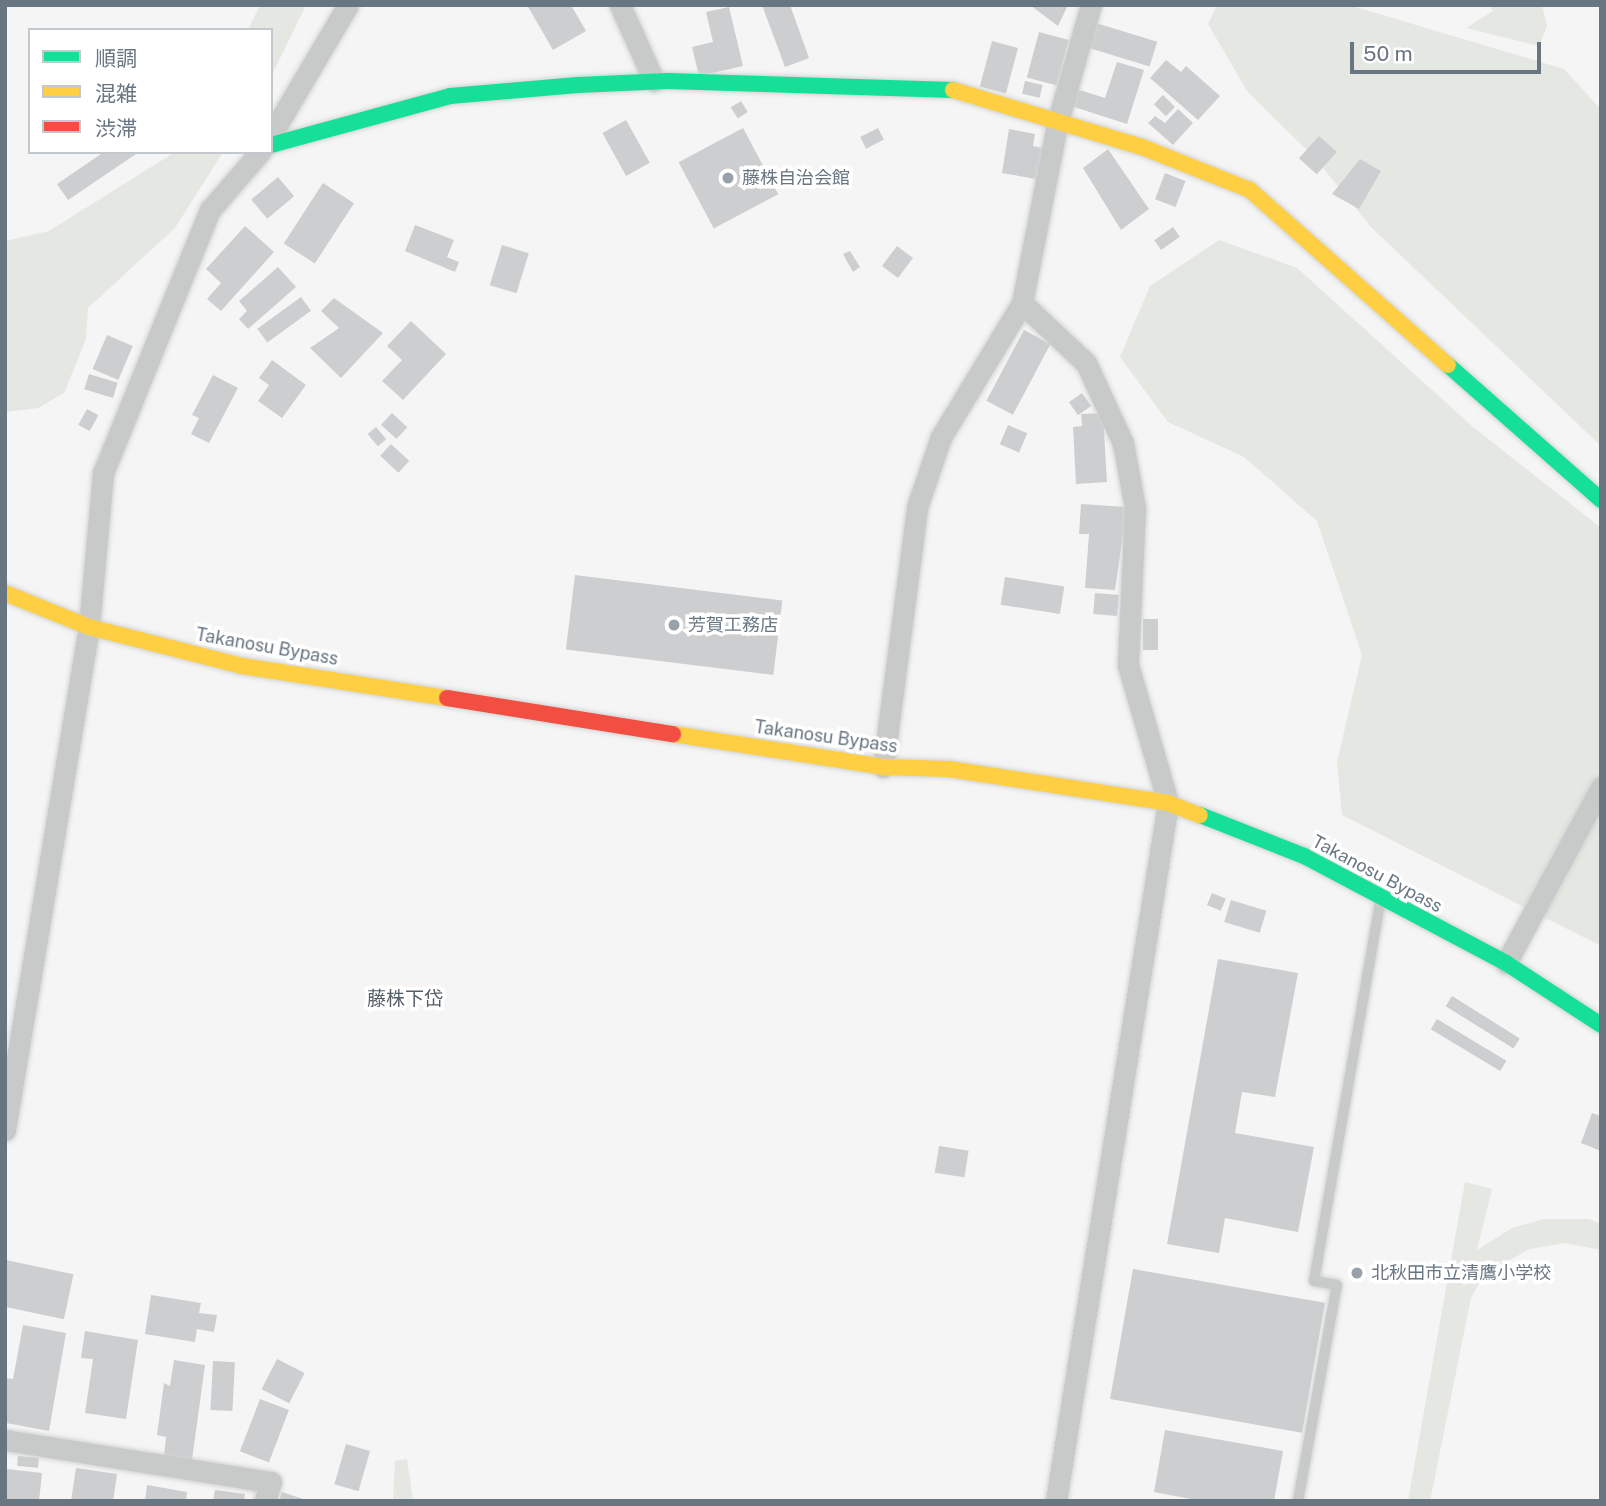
<!DOCTYPE html>
<meta charset="utf-8">
<style>
body{margin:0}
#map{position:relative;width:1606px;height:1506px;overflow:hidden;background:#f5f5f5;font-family:"Public Sans","Noto Sans JP",sans-serif}
div>[style]{position:absolute}
[style*='--x']{left:calc(var(--x)*1px);top:calc(var(--y)*1px);width:calc(var(--w)*1px);rotate:calc(var(--a)*1deg)}
.green>*{inset:0;background:#e4e7e2}
.building>*{inset:0;background:#cdcecf;transform-origin:0 0}
.roads{filter:drop-shadow(0 0 2px #d2d3d3) drop-shadow(0 0 2px #d2d3d3)}
.lane>*{height:10px;margin:-5px;padding:0 5px;transform-origin:5px;border-radius:5px;background:#c8caca}
.street>*{height:21px;margin:-10.5px;padding:0 10.5px;transform-origin:10.5px;border-radius:10.5px;background:#c8caca}
.fast>*{height:16px;margin:-8px;padding:0 8px;transform-origin:8px;border-radius:8px;background:#16e098}
.slow>*{height:16px;margin:-8px;padding:0 8px;transform-origin:8px;border-radius:8px;background:#ffcf43}
.jam>*{height:16px;margin:-8px;padding:0 8px;transform-origin:8px;border-radius:8px;background:#f24e42}
.dots>*{width:19px;height:19px;translate:-50% -50%;box-sizing:border-box;border:4px solid #fff;border-radius:50%}
span{translate:-50% -50%;white-space:nowrap;text-align:center;line-height:1.15;-webkit-text-stroke:7px #fff;paint-order:stroke}
.poi-label{font-size:18px;color:#687682}
.left{translate:0 -50%;text-align:left}
.street-label{font-size:18px;color:#687682}
.neighbourhood-label{font-size:19px;color:#555f68}
.frame{position:absolute;inset:0;border:7px solid #687682;pointer-events:none}
.legend{position:absolute;left:28px;top:28px;width:245px;height:126px;box-sizing:border-box;background:#fff;border:2px solid #c3c8cd;margin:0;padding:9px 12px;list-style:none;font-size:21px;color:#687682}
.legend li{display:flex;align-items:center;gap:14px;height:35px}
.legend b{width:35px;border:2px solid #c3c8cd}
.scale{position:absolute;left:1350px;top:42px;width:191px;height:32px;box-sizing:border-box;border:4px solid #687682;border-top:0;padding-left:9px;font-size:21px;line-height:24px;white-space:nowrap;color:#687682;-webkit-text-stroke:5px #fff;paint-order:stroke}
</style>
<div id="map">
<div class="green">
<i style="clip-path:polygon(260px 5px,306px 5px,271px 77px,271px 30px,248px 30px)"></i>
<i style="clip-path:polygon(1217px 5px,1349px 5px,1564px 69px,1586px 93px,1601px 110px,1601px 446px,1371px 227px,1314px 157px,1247px 91px,1208px 24px)"></i>
<i style="clip-path:polygon(1489px 5px,1542px 5px,1547px 26px,1539px 46px,1466px 28px,1493px 11px)"></i>
<i style="clip-path:polygon(175px 152px,223px 152px,175px 228px,88px 308px,86px 339px,64px 393px,38px 408px,5px 412px,5px 241px,49px 231px)"></i>
<i style="clip-path:polygon(1219px 240px,1297px 268px,1472px 426px,1601px 528px,1601px 946px,1342px 815px,1337px 762px,1362px 655px,1317px 521px,1244px 457px,1168px 422px,1120px 357px,1150px 286px)"></i>
<i style="clip-path:polygon(1465px 1182px,1492px 1189px,1477px 1250px,1512px 1228px,1544px 1219px,1589px 1219px,1601px 1224px,1601px 1250px,1565px 1243px,1530px 1249px,1484px 1274px,1471px 1298px,1430px 1501px,1408px 1501px)"></i>
<i style="clip-path:polygon(407px 1459px,413px 1501px,393px 1501px,395px 1461px)"></i>
</div>
<div class="building">
<i style="clip-path:polygon(527px 5px,571px 5px,586px 31px,553px 50px)"></i>
<i style="clip-path:polygon(762px 5px,790px 5px,809px 58px,785px 67px)"></i>
<i style="clip-path:polygon(1030px 5px,1068px 5px,1058px 26px)"></i>
<i style="clip-path:polygon(729px 7px,743px 66px,699px 76px,692px 47px,713px 42px,706px 12px)"></i>
<i style="left:1096px;top:23px;width:64px;height:26px;rotate:17deg"></i>
<i style="left:1039px;top:32px;width:31px;height:47px;rotate:15deg"></i>
<i style="left:992px;top:41px;width:27px;height:47px;rotate:15deg"></i>
<i style="clip-path:polygon(1166px 60px,1181px 72px,1186px 66px,1220px 96px,1198px 120px,1150px 78px)"></i>
<i style="clip-path:polygon(1117px 62px,1144px 70px,1127px 124px,1068px 105px,1073px 88px,1105px 98px)"></i>
<i style="left:1025px;top:81px;width:18px;height:13px;rotate:13deg"></i>
<i style="left:1163px;top:95px;width:17px;height:13px;rotate:45deg"></i>
<i style="left:741px;top:101px;width:13px;height:12px;rotate:58deg"></i>
<i style="clip-path:polygon(1178px 109px,1193px 123px,1173px 145px,1148px 123px,1155px 116px,1165px 123px)"></i>
<i style="left:626px;top:120px;width:49px;height:27px;rotate:61deg"></i>
<i style="left:743px;top:128px;width:75px;height:73px;rotate:62deg"></i>
<i style="left:878px;top:128px;width:13px;height:20px;rotate:63deg"></i>
<i style="clip-path:polygon(1009px 129px,1035px 134px,1033px 146px,1042px 148px,1036px 179px,1002px 173px)"></i>
<i style="left:1319px;top:136px;width:24px;height:30px;rotate:42deg"></i>
<i style="clip-path:polygon(1108px 149px,1149px 209px,1121px 230px,1083px 168px)"></i>
<i style="clip-path:polygon(104px 152px,139px 152px,68px 200px,57px 184px)"></i>
<i style="clip-path:polygon(1360px 159px,1381px 171px,1359px 209px,1332px 194px)"></i>
<i style="left:1165px;top:173px;width:22px;height:28px;rotate:21deg"></i>
<i style="left:278px;top:177px;width:25px;height:35px;rotate:50deg"></i>
<i style="left:323px;top:183px;width:37px;height:72px;rotate:33deg"></i>
<i style="clip-path:polygon(415px 225px,454px 240px,447px 257px,459px 262px,455px 272px,405px 251px)"></i>
<i style="clip-path:polygon(245px 226px,274px 252px,221px 311px,207px 299px,221px 283px,206px 269px)"></i>
<i style="left:1173px;top:227px;width:12px;height:23px;rotate:55deg"></i>
<i style="left:502px;top:245px;width:28px;height:42px;rotate:17deg"></i>
<i style="left:897px;top:246px;width:20px;height:25px;rotate:37deg"></i>
<i style="clip-path:polygon(850px 251px,860px 267px,853px 272px,843px 254px)"></i>
<i style="clip-path:polygon(278px 267px,296px 287px,248px 329px,239px 319px,247px 311px,239px 301px)"></i>
<i style="left:301px;top:297px;width:17px;height:54px;rotate:54deg"></i>
<i style="clip-path:polygon(334px 298px,383px 333px,341px 378px,310px 348px,339px 328px,321px 311px)"></i>
<i style="clip-path:polygon(411px 321px,446px 354px,403px 400px,382px 381px,402px 360px,387px 346px)"></i>
<i style="left:1024px;top:330px;width:30px;height:80px;rotate:28deg"></i>
<i style="left:107px;top:335px;width:28px;height:37px;rotate:23deg"></i>
<i style="clip-path:polygon(272px 360px,306px 385px,282px 418px,258px 401px,269px 385px,259px 378px)"></i>
<i style="left:89px;top:374px;width:30px;height:16px;rotate:17deg"></i>
<i style="clip-path:polygon(213px 375px,238px 388px,209px 443px,191px 434px,199px 418px,192px 415px)"></i>
<i style="left:1082px;top:393px;width:16px;height:16px;rotate:55deg"></i>
<i style="left:87px;top:409px;width:13px;height:18px;rotate:29deg"></i>
<i style="left:392px;top:413px;width:21px;height:16px;rotate:43deg"></i>
<i style="clip-path:polygon(1103px 413px,1107px 482px,1076px 484px,1073px 427px,1082px 426px,1081px 414px)"></i>
<i style="left:1008px;top:425px;width:21px;height:21px;rotate:23deg"></i>
<i style="left:376px;top:427px;width:16px;height:11px;rotate:50deg"></i>
<i style="left:391px;top:444px;width:25px;height:16px;rotate:43deg"></i>
<i style="clip-path:polygon(1081px 504px,1127px 507px,1115px 590px,1085px 588px,1089px 534px,1079px 534px)"></i>
<i style="left:575px;top:575px;width:209px;height:75px;rotate:7deg"></i>
<i style="left:1005px;top:577px;width:60px;height:28px;rotate:9deg"></i>
<i style="left:1095px;top:593px;width:24px;height:21px;rotate:5deg"></i>
<i style="left:1143px;top:619px;width:15px;height:31px"></i>
<i style="left:1212px;top:893px;width:15px;height:13px;rotate:23deg"></i>
<i style="left:1231px;top:900px;width:37px;height:23px;rotate:17deg"></i>
<i style="clip-path:polygon(1218px 959px,1298px 973px,1275px 1097px,1242px 1092px,1235px 1133px,1314px 1147px,1298px 1232px,1225px 1218px,1219px 1253px,1167px 1244px)"></i>
<i style="left:1452px;top:996px;width:80px;height:12px;rotate:32deg"></i>
<i style="left:1437px;top:1019px;width:81px;height:12px;rotate:31deg"></i>
<i style="clip-path:polygon(1592px 1113px,1601px 1116px,1601px 1151px,1581px 1143px)"></i>
<i style="left:939px;top:1146px;width:30px;height:27px;rotate:9deg"></i>
<i style="left:6px;top:1260px;width:69px;height:46px;rotate:12deg"></i>
<i style="left:1133px;top:1269px;width:195px;height:132px;rotate:10deg"></i>
<i style="clip-path:polygon(151px 1295px,201px 1303px,199px 1313px,217px 1315px,214px 1332px,197px 1329px,195px 1342px,145px 1334px)"></i>
<i style="clip-path:polygon(23px 1325px,66px 1333px,49px 1431px,6px 1423px,6px 1378px,13px 1379px)"></i>
<i style="clip-path:polygon(85px 1331px,138px 1340px,126px 1419px,85px 1413px,93px 1359px,81px 1358px)"></i>
<i style="left:277px;top:1359px;width:31px;height:34px;rotate:27deg"></i>
<i style="clip-path:polygon(174px 1360px,205px 1365px,192px 1460px,164px 1456px,166px 1437px,157px 1435px,164px 1383px,170px 1386px)"></i>
<i style="left:213px;top:1361px;width:22px;height:49px;rotate:3deg"></i>
<i style="left:260px;top:1399px;width:31px;height:56px;rotate:21deg"></i>
<i style="clip-path:polygon(1165px 1430px,1283px 1451px,1274px 1501px,1201px 1501px,1154px 1492px)"></i>
<i style="left:346px;top:1444px;width:25px;height:42px;rotate:16deg"></i>
<i style="left:18px;top:1456px;width:21px;height:10px;rotate:5deg"></i>
<i style="clip-path:polygon(76px 1468px,117px 1474px,113px 1501px,71px 1501px)"></i>
<i style="clip-path:polygon(7px 1469px,42px 1473px,39px 1501px,5px 1501px)"></i>
<i style="clip-path:polygon(147px 1485px,187px 1492px,186px 1501px,145px 1501px)"></i>
<i style="clip-path:polygon(215px 1490px,245px 1494px,244px 1501px,213px 1501px)"></i>
<i style="clip-path:polygon(282px 1492px,306px 1500px,306px 1501px,279px 1501px)"></i>
</div>
<div class="roads">
<div class="lane">
<i style="--x:1298;--y:1501;--w:219;--a:-79.8"></i>
<i style="--x:1337;--y:1285;--w:23;--a:-170"></i>
<i style="--x:1314;--y:1281;--w:384;--a:-80.1"></i>
</div>
<div class="street">
<i style="--x:620;--y:5;--w:83;--a:65.9"></i>
<i style="--x:271;--y:135;--w:151;--a:-59.4"></i>
<i style="--x:1022;--y:303;--w:88;--a:43.2"></i>
<i style="--x:1086;--y:363;--w:88;--a:65.2"></i>
<i style="--x:1123;--y:443;--w:66;--a:79.5"></i>
<i style="--x:1135;--y:508;--w:157;--a:92.6"></i>
<i style="--x:1128;--y:665;--w:144;--a:73.8"></i>
<i style="--x:1168;--y:803;--w:707;--a:99.12"></i>
<i style="--x:883;--y:767;--w:262;--a:-82.5"></i>
<i style="--x:917;--y:507;--w:74;--a:-71.1"></i>
<i style="--x:941;--y:437;--w:157;--a:-58.8"></i>
<i style="--x:1022;--y:303;--w:182;--a:-78.9"></i>
<i style="--x:1057;--y:124;--w:124;--a:-74.1"></i>
<i style="--x:1506;--y:963;--w:200;--a:-61.6"></i>
<i style="--x:5;--y:1130;--w:510;--a:-80.52"></i>
<i style="--x:89;--y:627;--w:155;--a:-84.8"></i>
<i style="--x:103;--y:473;--w:284;--a:-67.9"></i>
<i style="--x:210;--y:210;--w:77;--a:-49.2"></i>
<i style="--x:5;--y:1440;--w:269;--a:9"></i>
<i style="--x:271;--y:1482;--w:20;--a:108"></i>
</div>
<div class="fast">
<i style="--x:271;--y:145;--w:186;--a:-15.3"></i>
<i style="--x:450;--y:96;--w:128;--a:-4.9"></i>
<i style="--x:578;--y:85;--w:90;--a:-2.5"></i>
<i style="--x:668;--y:81;--w:285;--a:1.8"></i>
<i style="--x:1448;--y:365;--w:204;--a:41.4"></i>
<i style="--x:1200;--y:815;--w:112;--a:21.5"></i>
<i style="--x:1304;--y:856;--w:229;--a:27.9"></i>
<i style="--x:1506;--y:963;--w:113;--a:33.1"></i>
</div>
<div class="slow">
<i style="--x:953;--y:90;--w:197;--a:16.8"></i>
<i style="--x:1142;--y:147;--w:116;--a:21.7"></i>
<i style="--x:1250;--y:190;--w:264;--a:41.5"></i>
<i style="--x:5;--y:593;--w:91;--a:22"></i>
<i style="--x:89;--y:627;--w:158;--a:14.3"></i>
<i style="--x:242;--y:666;--w:207;--a:8.9"></i>
<i style="--x:673;--y:734;--w:213;--a:8.9"></i>
<i style="--x:883;--y:767;--w:66;--a:1.7"></i>
<i style="--x:949;--y:769;--w:222;--a:8.8"></i>
<i style="--x:1168;--y:803;--w:34;--a:21"></i>
</div>
<div class="jam">
<i style="--x:447;--y:698;--w:229;--a:9.1"></i>
</div>
</div>
<div class="dots">
<i style="left:728px;top:178px;background:#99a2aa"></i>
<i style="left:674px;top:625px;background:#99a2aa"></i>
<i style="left:1357px;top:1273px;background:#99a2aa"></i>
</div>
<div class="poi-label">
<span class="left" style="left:742px;top:178px">藤株自治会館</span>
<span class="left" style="left:688px;top:625px">芳賀工務店</span>
<span class="left" style="left:1371px;top:1273px">北秋田市立清鷹小学校</span>
</div>
<div class="street-label">
<span style="left:267px;top:647px;rotate:10deg">Takanosu Bypass</span>
<span style="left:826px;top:737px;rotate:8deg">Takanosu Bypass</span>
<span style="left:1377px;top:874px;rotate:28deg">Takanosu Bypass</span>
</div>
<div class="neighbourhood-label">
<span style="left:405px;top:999px">藤株下岱</span>
</div>
<div class="frame"></div>
<ul class="legend">
<li><b style="height:9px;background:#16e098"></b>順調</li>
<li><b style="height:9px;background:#ffcf43"></b>混雑</li>
<li><b style="height:9px;background:#f24e42"></b>渋滞</li>
</ul>
<div class="scale">50 m</div>
</div>
